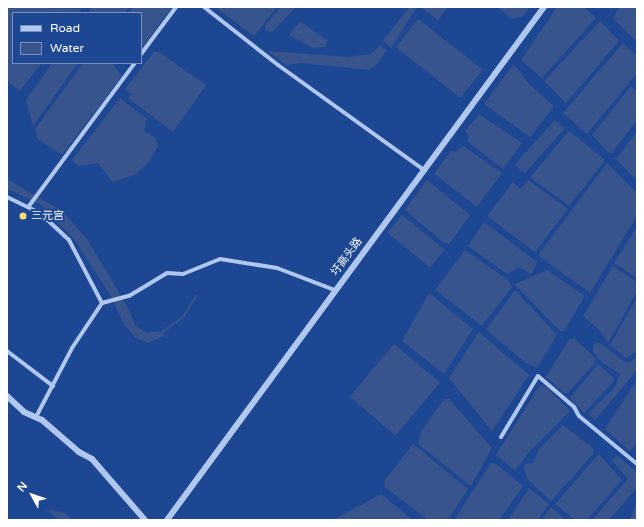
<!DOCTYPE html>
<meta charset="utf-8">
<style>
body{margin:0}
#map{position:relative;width:644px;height:527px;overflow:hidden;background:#1e4793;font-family:"Varela Round","Noto Sans SC",sans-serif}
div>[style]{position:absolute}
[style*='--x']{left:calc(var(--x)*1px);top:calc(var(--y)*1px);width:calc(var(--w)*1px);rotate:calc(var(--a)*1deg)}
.water>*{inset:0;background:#37548c;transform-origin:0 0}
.stream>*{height:1.5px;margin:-0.75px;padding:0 0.75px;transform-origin:0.75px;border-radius:0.75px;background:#37548c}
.minor>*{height:4px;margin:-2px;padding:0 2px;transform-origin:2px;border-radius:2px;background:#b0c7ee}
.tertiary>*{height:6px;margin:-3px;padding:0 3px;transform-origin:3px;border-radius:3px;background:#b0c7ee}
.dots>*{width:11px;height:11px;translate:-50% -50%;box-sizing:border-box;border:2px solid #1e4793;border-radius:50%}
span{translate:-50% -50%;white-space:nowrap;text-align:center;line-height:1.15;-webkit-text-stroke:4px #1e4793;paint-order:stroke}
.poi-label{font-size:11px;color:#fff}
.left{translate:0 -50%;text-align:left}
.street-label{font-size:11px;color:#fff}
.frame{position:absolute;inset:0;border:8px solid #fff;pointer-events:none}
.legend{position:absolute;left:12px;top:12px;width:130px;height:52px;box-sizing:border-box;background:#1e4793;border:1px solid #7891be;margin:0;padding:5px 7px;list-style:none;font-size:12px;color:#fff}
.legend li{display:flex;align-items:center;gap:8px;height:20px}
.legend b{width:20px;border:1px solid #7891be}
.north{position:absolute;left:12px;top:475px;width:40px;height:40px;-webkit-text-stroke:3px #1e4793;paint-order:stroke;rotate:310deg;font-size:11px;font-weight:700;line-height:16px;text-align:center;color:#fff}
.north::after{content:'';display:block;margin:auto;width:14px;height:18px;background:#fff;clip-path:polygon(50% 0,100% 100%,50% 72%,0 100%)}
</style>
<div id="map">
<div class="water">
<i style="clip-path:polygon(7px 7px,82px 9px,78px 13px,13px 13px,13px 63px,41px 63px,20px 91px,7px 81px)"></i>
<i style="clip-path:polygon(92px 7px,129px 7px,124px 13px,88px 13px)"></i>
<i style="clip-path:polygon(134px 7px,172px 7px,141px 49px,141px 13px,129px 13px)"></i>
<i style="clip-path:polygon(215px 7px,277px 7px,254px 36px)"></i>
<i style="clip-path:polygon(281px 7px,296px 7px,272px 32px,265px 30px,265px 26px)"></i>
<i style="clip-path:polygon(409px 7px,417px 7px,391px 48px,383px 41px)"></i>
<i style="clip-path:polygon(424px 7px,448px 7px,438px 20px,423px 9px)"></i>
<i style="clip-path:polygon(497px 7px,530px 7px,521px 17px,512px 19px)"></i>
<i style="clip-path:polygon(557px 7px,584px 7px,596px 18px,542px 78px,521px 60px)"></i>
<i style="clip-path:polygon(619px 7px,637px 7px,637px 42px,613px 19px)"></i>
<i style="left:418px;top:19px;width:82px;height:36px;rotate:38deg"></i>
<i style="clip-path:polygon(300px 21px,328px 41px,324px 47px,313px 48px,289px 35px)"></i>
<i style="clip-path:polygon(600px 21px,619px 41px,566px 103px,544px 81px)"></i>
<i style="clip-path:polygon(623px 43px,637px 56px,637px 73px,587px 134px,563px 113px)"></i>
<i style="clip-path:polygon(380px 45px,387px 50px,378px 63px,369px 70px,301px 63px,286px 65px,268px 51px,348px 57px,371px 54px)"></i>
<i style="clip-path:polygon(154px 52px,159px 52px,206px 85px,173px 132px,128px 98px,131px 94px,125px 89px)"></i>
<i style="clip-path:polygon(52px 63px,78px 63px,33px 126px,26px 100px)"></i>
<i style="clip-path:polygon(83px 63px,112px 63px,122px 76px,62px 155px,37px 138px,35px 129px)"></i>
<i style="clip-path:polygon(514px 64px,530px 85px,554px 106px,530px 137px,484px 104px)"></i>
<i style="clip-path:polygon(631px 86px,637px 92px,637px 120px,612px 153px,609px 153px,592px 135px)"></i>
<i style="clip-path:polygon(120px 98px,147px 119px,144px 131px,155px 137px,158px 146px,148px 163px,136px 174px,113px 182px,98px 163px,78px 166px,72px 160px)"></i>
<i style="clip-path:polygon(479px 114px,522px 143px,503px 169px,468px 142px,468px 134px,465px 131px)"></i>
<i style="left:555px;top:120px;width:13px;height:60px;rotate:42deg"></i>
<i style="clip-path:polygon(569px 131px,604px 159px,604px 162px,569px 206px,530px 177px)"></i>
<i style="clip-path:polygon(637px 131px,637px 181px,616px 159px)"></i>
<i style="clip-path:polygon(463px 146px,502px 173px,477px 207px,434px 174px,451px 151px,455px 152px)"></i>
<i style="clip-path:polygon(607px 163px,637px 193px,637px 216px,590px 293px,538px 255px)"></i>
<i style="clip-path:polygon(7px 179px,62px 211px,87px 239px,127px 306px,135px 325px,146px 333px,159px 331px,165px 335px,148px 343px,136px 338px,124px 324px,111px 296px,74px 239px,40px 204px,7px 189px)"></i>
<i style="clip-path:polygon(427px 180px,470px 215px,449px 244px,443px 242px,405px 210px)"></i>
<i style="clip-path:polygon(528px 180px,568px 209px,535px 252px,487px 216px,513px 182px,521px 189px)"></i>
<i style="left:402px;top:215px;width:55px;height:23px;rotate:39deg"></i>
<i style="clip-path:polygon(484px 222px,537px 262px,533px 272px,530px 274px,519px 267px,507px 274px,468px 246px)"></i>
<i style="clip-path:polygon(637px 226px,637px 278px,614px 263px)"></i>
<i style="clip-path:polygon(465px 250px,508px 280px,512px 287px,482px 326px,435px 290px)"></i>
<i style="clip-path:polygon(613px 266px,637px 282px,637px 291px,608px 343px,599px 330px,583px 316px)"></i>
<i style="clip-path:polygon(547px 270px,585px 296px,564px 331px,561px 332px,514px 284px)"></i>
<i style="clip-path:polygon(515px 290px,557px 335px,537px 368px,526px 363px,486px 330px)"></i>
<i style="clip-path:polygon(429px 293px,473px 329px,444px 374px,402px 341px)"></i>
<i style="clip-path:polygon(637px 297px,637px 351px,626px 358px,610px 345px)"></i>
<i style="clip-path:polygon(479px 332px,529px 375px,492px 431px,449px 378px)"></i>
<i style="clip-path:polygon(574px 338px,596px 359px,595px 363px,568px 393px,564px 393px,546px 377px,569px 340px)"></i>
<i style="clip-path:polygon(594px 343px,600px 343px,625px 362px,631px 362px,637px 356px,637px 370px,595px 420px,588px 414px,615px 387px,620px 374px,599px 360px,593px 351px)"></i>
<i style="left:394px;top:344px;width:60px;height:69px;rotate:40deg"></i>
<i style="clip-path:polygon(598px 364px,614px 378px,613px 382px,584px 413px,570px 398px)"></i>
<i style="clip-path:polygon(637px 380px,637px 443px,630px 451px,605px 429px)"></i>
<i style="clip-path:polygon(540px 385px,546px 387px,570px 411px,529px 452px,515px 471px,496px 455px)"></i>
<i style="clip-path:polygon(444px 399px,449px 399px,492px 448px,471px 486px,418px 444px,422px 430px)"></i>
<i style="clip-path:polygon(563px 425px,593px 448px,594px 453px,551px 501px,528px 480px,524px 470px,525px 464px,533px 463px,540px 448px)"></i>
<i style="clip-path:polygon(413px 444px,468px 489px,448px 520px,428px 520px,385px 487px,384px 481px)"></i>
<i style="clip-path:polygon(599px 454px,622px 480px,587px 520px,575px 520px,555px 504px)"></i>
<i style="clip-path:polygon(617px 456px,637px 472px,637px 488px,609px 520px,592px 520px,628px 479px,612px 460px)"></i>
<i style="clip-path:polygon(491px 463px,496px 464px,523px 486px,499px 520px,454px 520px)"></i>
<i style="clip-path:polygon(529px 488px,549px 504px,538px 520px,508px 520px)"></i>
<i style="clip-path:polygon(381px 494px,413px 520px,333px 520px)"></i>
<i style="clip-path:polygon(637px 501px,637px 520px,629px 520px,633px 512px)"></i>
<i style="clip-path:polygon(551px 507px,566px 520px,542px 520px)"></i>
<i style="clip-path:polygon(46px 509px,65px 513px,72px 520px,59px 520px)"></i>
</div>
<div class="stream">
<i style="--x:161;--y:333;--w:29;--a:-36"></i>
<i style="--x:184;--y:316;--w:23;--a:-59"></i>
</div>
<div class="minor">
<i style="--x:204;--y:7;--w:94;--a:38.1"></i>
<i style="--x:278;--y:65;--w:180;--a:35.7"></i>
<i style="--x:141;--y:54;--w:59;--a:-53.3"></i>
<i style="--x:7;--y:197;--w:37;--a:26"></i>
<i style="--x:40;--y:213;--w:40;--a:43"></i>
<i style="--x:69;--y:240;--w:71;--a:62.4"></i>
<i style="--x:29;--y:206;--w:178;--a:-53.5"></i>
<i style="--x:7;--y:351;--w:58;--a:37.3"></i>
<i style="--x:36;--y:417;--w:78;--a:-62.4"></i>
<i style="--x:72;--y:348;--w:54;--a:-56.3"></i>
<i style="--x:102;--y:303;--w:28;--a:-15"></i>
<i style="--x:129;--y:296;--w:44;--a:-31.2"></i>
<i style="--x:167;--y:273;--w:16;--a:4"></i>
<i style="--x:183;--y:274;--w:40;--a:-22"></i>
<i style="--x:220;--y:259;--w:58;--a:9"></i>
<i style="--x:277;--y:268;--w:62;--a:20.8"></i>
<i style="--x:501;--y:437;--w:71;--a:-58.8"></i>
<i style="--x:538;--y:376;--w:48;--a:40.7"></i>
<i style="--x:574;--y:407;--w:10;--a:61"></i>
<i style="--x:579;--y:416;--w:75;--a:39.6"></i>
</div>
<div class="tertiary">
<i style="--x:7;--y:396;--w:23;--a:43"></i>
<i style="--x:24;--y:412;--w:20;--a:24"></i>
<i style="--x:42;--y:420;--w:49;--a:40.9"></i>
<i style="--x:79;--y:452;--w:15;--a:28"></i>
<i style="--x:92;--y:459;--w:81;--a:49"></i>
<i style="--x:167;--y:520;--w:637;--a:-53.69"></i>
</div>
<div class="dots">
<i style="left:23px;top:216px;background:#fde070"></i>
</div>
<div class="poi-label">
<span class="left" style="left:31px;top:216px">三元宫</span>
</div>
<div class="street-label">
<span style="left:347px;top:257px;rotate:-54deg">圩高头路</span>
</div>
<div class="frame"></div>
<ul class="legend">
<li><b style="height:5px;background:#b0c7ee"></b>Road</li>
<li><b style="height:11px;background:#37548c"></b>Water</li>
</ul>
<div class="north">N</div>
</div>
